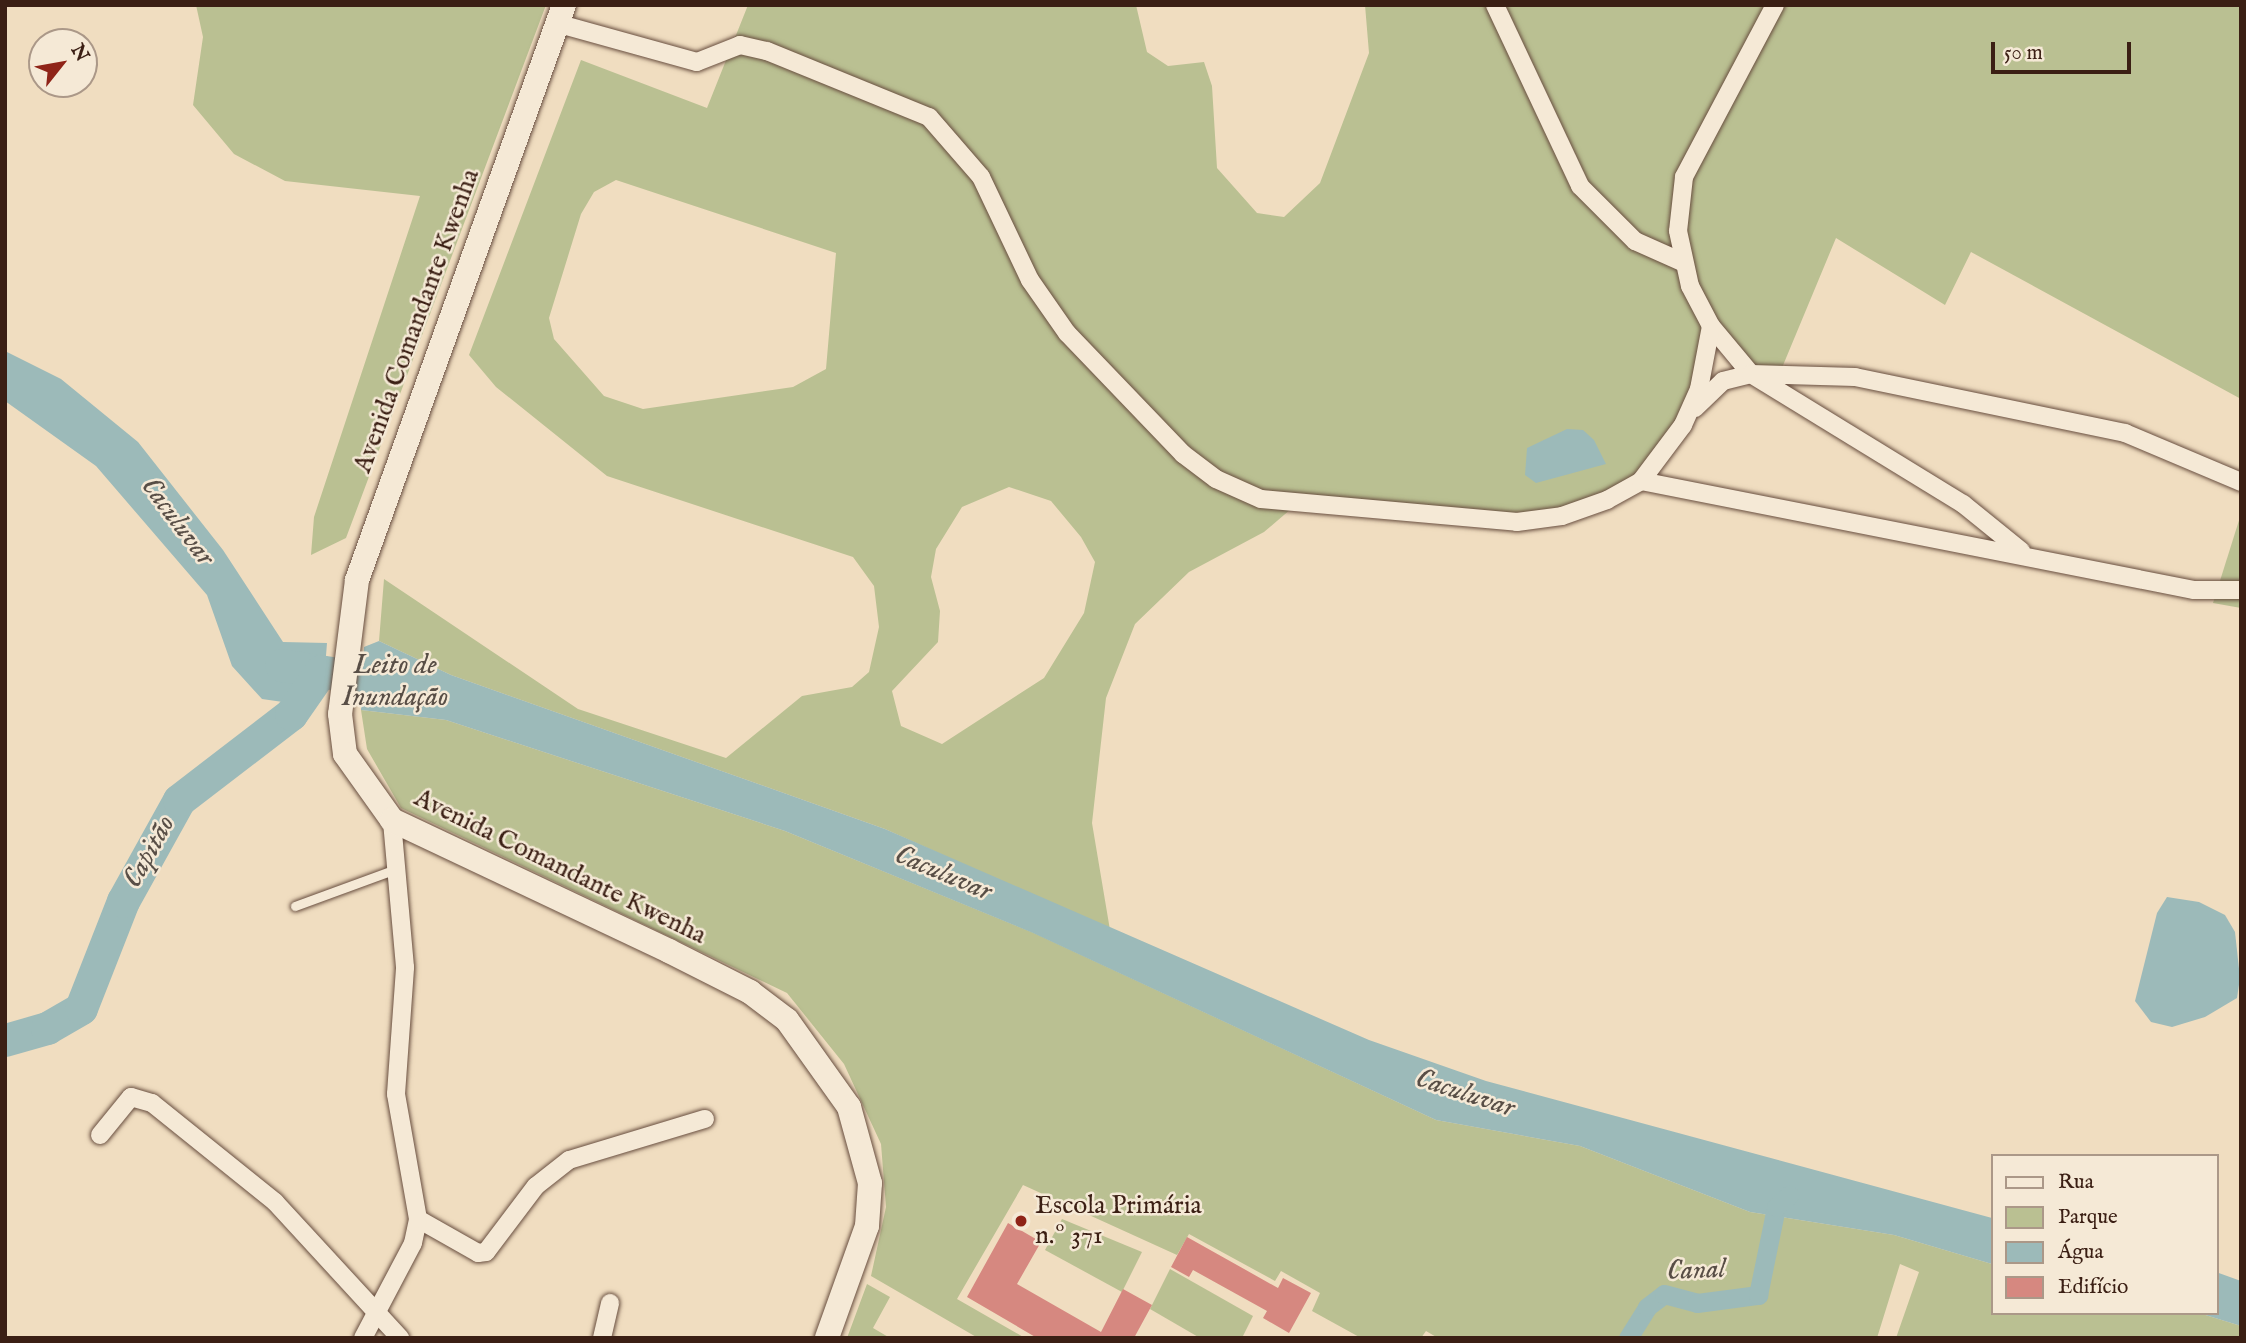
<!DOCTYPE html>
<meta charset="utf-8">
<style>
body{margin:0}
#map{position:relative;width:2246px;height:1343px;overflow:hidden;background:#f0ddc0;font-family:"IM FELL English",serif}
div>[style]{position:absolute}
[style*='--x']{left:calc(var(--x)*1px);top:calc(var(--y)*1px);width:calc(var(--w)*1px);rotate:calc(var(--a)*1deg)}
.green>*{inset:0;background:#bac092}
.water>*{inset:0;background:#9cbab9}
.canal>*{height:19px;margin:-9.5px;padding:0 9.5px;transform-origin:9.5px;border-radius:9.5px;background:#9cbab9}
.river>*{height:33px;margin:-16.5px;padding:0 16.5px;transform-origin:16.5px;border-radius:16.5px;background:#9cbab9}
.building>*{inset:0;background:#d68880}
.roads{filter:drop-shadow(0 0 2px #684e3f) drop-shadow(0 0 2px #684e3f)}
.lane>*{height:9px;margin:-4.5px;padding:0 4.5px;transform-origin:4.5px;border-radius:4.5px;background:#f5e9d6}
.street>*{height:18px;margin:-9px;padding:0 9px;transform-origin:9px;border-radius:9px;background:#f5e9d6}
.secondary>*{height:24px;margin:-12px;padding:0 12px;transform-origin:12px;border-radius:12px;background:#f5e9d6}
.dots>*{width:19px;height:19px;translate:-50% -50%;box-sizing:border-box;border:4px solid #f5e9d6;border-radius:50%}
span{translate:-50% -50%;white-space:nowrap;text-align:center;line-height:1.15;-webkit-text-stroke:5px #f5e9d6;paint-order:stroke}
.street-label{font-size:26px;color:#3b1f14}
.poi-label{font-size:26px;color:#3b1f14}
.left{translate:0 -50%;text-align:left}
.water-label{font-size:28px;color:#584e46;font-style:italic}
.frame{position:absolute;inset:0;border:7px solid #3b1f14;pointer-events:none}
.legend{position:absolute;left:1991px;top:1154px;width:228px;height:161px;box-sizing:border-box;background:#f5e9d6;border:2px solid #ab9888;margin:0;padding:9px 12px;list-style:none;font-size:21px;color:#3b1f14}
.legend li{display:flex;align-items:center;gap:14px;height:35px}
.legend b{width:35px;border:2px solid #ab9888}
.north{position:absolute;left:28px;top:28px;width:70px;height:70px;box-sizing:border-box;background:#f5e9d6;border:2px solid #ab9888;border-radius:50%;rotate:59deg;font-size:19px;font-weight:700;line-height:28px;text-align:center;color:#3b1f14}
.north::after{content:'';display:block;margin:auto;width:24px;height:32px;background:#8f2418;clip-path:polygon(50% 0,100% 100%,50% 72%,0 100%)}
.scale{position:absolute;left:1991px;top:42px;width:140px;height:32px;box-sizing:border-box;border:4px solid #3b1f14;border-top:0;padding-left:9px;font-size:21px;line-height:24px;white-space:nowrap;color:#3b1f14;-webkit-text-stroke:5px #f5e9d6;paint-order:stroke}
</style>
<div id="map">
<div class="green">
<i style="clip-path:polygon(196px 5px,546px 5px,346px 538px,311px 555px,314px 517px,420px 196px,285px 181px,234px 154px,193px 105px,203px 37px)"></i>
<i style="clip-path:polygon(evenodd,748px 5px,1136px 5px,1147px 52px,1168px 66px,1204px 62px,1212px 86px,1217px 168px,1257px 213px,1284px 217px,1320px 183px,1369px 53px,1365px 5px,2241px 5px,2241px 399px,1971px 252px,1945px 305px,1836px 238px,1779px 375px,1751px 374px,1712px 327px,1699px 389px,1661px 461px,1562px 516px,1298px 503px,1264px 532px,1189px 572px,1135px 624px,1106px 698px,1092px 823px,1110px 930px,885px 829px,451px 675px,379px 641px,384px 579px,578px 709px,726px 758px,802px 696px,852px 687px,869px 672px,879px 627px,874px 586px,853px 557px,607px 476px,496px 387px,469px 355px,581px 60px,707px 108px,748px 5px,616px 180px,836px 253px,826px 369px,793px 387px,643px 409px,604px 396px,554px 339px,549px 318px,581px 214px,594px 192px,616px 180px,748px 5px,1009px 487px,1051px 501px,1081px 537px,1095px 562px,1084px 613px,1044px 678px,942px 744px,901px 726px,892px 691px,938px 642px,940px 611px,931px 577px,936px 549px,962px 507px,1009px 487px)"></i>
<i style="clip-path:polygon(2241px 514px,2241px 608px,2213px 603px)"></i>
<i style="clip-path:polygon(361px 710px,446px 720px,785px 831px,1034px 933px,1436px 1120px,1580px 1146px,1750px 1212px,1894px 1235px,1992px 1264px,1992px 1313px,2199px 1313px,2241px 1326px,2241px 1338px,1896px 1338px,1919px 1272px,1900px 1264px,1877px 1338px,1438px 1338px,1426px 1331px,1421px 1338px,1361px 1338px,1312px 1311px,1320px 1293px,1281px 1271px,1275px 1281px,1189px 1234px,1177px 1255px,1023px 1185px,957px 1299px,1025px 1338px,978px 1338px,871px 1276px,886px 1207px,881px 1144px,844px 1064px,787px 993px,401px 808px,367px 749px)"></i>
<i style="clip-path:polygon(1062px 1219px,1142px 1252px,1122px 1292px,1045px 1250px)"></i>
<i style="clip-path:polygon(1170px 1269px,1253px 1316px,1242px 1338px,1200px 1338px,1150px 1309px)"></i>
<i style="clip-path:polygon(867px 1284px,890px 1297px,873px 1328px,890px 1338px,847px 1338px)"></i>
</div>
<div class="water">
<i style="clip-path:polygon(5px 351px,61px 379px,138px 442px,223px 550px,283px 642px,327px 643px,323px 694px,311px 706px,262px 699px,232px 666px,207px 595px,96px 466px,5px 401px)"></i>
<i style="clip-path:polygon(1567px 429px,1583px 430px,1594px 440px,1606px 464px,1536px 483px,1525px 475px,1527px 448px)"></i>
<i style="clip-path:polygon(379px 641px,451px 675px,885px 829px,1369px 1040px,1486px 1081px,1992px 1218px,1992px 1264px,1894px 1235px,1750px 1212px,1580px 1146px,1436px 1120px,1033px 933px,785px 831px,446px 720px,361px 710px,364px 647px)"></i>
<i style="clip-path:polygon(2167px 897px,2199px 902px,2225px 915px,2235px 932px,2240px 978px,2237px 998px,2205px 1017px,2172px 1027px,2151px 1022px,2135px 1001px,2157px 913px)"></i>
<i style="clip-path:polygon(2216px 1272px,2241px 1281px,2241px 1326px,2199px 1313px,2216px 1313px)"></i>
</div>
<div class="canal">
<i style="--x:1628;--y:1338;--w:36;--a:-58"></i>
<i style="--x:1647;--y:1307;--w:21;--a:-37"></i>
<i style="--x:1664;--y:1294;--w:34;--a:15"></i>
<i style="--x:1697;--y:1303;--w:62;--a:-7.5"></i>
<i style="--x:1758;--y:1295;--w:90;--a:-78.4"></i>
<i style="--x:1776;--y:1207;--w:18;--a:-43"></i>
</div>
<div class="river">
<i style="--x:281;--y:665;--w:128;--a:9"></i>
<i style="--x:5;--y:1040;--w:44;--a:-15.9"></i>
<i style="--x:47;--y:1028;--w:39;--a:-30"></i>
<i style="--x:81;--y:1008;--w:115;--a:-68.6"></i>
<i style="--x:123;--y:901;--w:115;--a:-61"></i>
<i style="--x:179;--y:800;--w:141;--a:-37.5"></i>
<i style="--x:291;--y:714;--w:52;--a:-55.1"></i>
</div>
<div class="building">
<i style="clip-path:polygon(1008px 1223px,1041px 1242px,1017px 1284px,1101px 1332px,1123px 1289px,1152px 1305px,1134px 1338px,1037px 1338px,967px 1297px)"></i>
<i style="clip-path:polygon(1187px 1237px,1278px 1288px,1283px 1278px,1311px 1293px,1289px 1333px,1263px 1318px,1267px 1311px,1193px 1270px,1189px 1277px,1171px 1267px)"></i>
</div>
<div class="roads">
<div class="lane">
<i style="--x:295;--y:906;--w:108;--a:-20.1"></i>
</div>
<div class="street">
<i style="--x:1495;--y:5;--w:200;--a:64.8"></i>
<i style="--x:1580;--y:186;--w:78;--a:45"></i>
<i style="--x:1635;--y:241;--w:51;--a:24.1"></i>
<i style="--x:1775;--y:5;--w:195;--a:117.9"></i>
<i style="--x:1684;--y:177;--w:54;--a:96.3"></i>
<i style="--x:1678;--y:231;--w:56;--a:77.7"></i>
<i style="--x:1690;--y:286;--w:45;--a:62.3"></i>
<i style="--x:1711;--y:326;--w:62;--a:50.2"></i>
<i style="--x:1751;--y:374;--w:249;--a:31.5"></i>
<i style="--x:1963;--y:504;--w:75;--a:39"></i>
<i style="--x:556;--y:23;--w:146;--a:15.5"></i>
<i style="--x:697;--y:62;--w:46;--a:-21.6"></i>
<i style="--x:740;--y:45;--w:28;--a:13"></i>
<i style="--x:767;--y:51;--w:175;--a:22.2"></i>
<i style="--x:929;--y:117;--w:79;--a:49.1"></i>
<i style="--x:981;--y:177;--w:114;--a:64.6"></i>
<i style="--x:1030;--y:280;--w:65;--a:55.1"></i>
<i style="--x:1067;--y:333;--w:168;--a:46.2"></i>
<i style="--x:1183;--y:454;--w:41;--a:37.1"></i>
<i style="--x:1216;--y:479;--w:49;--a:24"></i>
<i style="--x:1261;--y:499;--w:257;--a:5.1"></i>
<i style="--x:1517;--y:522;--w:45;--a:-7.6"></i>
<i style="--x:1562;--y:516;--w:48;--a:-19.6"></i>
<i style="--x:1607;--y:500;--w:39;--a:-29"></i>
<i style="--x:1641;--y:481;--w:70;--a:-53.1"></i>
<i style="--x:1683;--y:425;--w:39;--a:-66"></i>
<i style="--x:1699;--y:389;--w:64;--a:-79.2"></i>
<i style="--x:1695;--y:408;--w:39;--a:-44"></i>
<i style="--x:1723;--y:381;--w:29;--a:-14"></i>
<i style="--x:1751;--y:374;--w:104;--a:1.7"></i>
<i style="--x:1855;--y:377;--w:276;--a:11.7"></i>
<i style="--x:2125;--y:433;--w:126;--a:22.9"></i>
<i style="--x:1641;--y:481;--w:564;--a:11.15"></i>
<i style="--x:2194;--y:590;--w:47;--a:0"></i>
<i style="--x:100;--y:1135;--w:49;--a:-50.8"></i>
<i style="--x:131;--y:1097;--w:22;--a:16"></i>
<i style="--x:152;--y:1103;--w:158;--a:38.8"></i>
<i style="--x:275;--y:1202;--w:185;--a:47.4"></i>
<i style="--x:418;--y:1219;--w:69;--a:29.5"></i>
<i style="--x:478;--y:1253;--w:8;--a:-7"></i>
<i style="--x:486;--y:1252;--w:83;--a:-52.9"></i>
<i style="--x:536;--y:1186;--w:42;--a:-38.2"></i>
<i style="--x:569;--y:1160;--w:142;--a:-16.8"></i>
<i style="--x:363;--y:1338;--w:107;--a:-62.2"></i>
<i style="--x:413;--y:1243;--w:25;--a:-78"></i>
<i style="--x:418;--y:1219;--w:127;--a:-100"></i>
<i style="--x:396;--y:1094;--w:127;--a:-85.9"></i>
<i style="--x:405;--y:967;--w:148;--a:-95.1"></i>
<i style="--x:602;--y:1338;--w:36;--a:-77"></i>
</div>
<div class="secondary">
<i style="--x:564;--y:5;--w:611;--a:109.8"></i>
<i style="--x:357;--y:580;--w:135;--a:97.2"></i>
<i style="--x:340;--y:714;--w:40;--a:82.9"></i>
<i style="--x:345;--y:754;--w:81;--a:54.5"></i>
<i style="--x:392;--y:820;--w:306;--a:25.3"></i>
<i style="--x:669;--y:951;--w:91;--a:26.8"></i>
<i style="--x:750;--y:992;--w:46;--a:37.1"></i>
<i style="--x:787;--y:1020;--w:107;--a:54.5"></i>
<i style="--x:849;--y:1107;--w:79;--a:74.6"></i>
<i style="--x:870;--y:1183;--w:43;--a:94"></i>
<i style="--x:867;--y:1226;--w:119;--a:109.7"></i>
</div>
</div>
<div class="dots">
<i style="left:1021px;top:1221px;background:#8f2418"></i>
</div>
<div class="street-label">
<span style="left:417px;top:321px;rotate:-70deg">Avenida Comandante Kwenha</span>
<span style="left:560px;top:867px;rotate:26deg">Avenida Comandante Kwenha</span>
</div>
<div class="poi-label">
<span class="left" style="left:1035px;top:1221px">Escola Primária<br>n.º 371</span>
</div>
<div class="water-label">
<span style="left:177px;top:522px;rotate:53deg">Caculuvar</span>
<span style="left:395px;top:682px">Leito de<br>Inundação</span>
<span style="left:150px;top:852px;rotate:-61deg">Capitão</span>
<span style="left:943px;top:874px;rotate:23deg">Caculuvar</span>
<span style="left:1465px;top:1094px;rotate:18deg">Caculuvar</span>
<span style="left:1696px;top:1271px;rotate:-2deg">Canal</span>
</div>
<div class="frame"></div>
<ul class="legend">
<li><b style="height:9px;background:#f5e9d6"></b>Rua</li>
<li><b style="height:19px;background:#bac092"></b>Parque</li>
<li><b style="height:19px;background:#9cbab9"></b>Água</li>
<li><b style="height:19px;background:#d68880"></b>Edifício</li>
</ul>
<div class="north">N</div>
<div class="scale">50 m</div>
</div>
